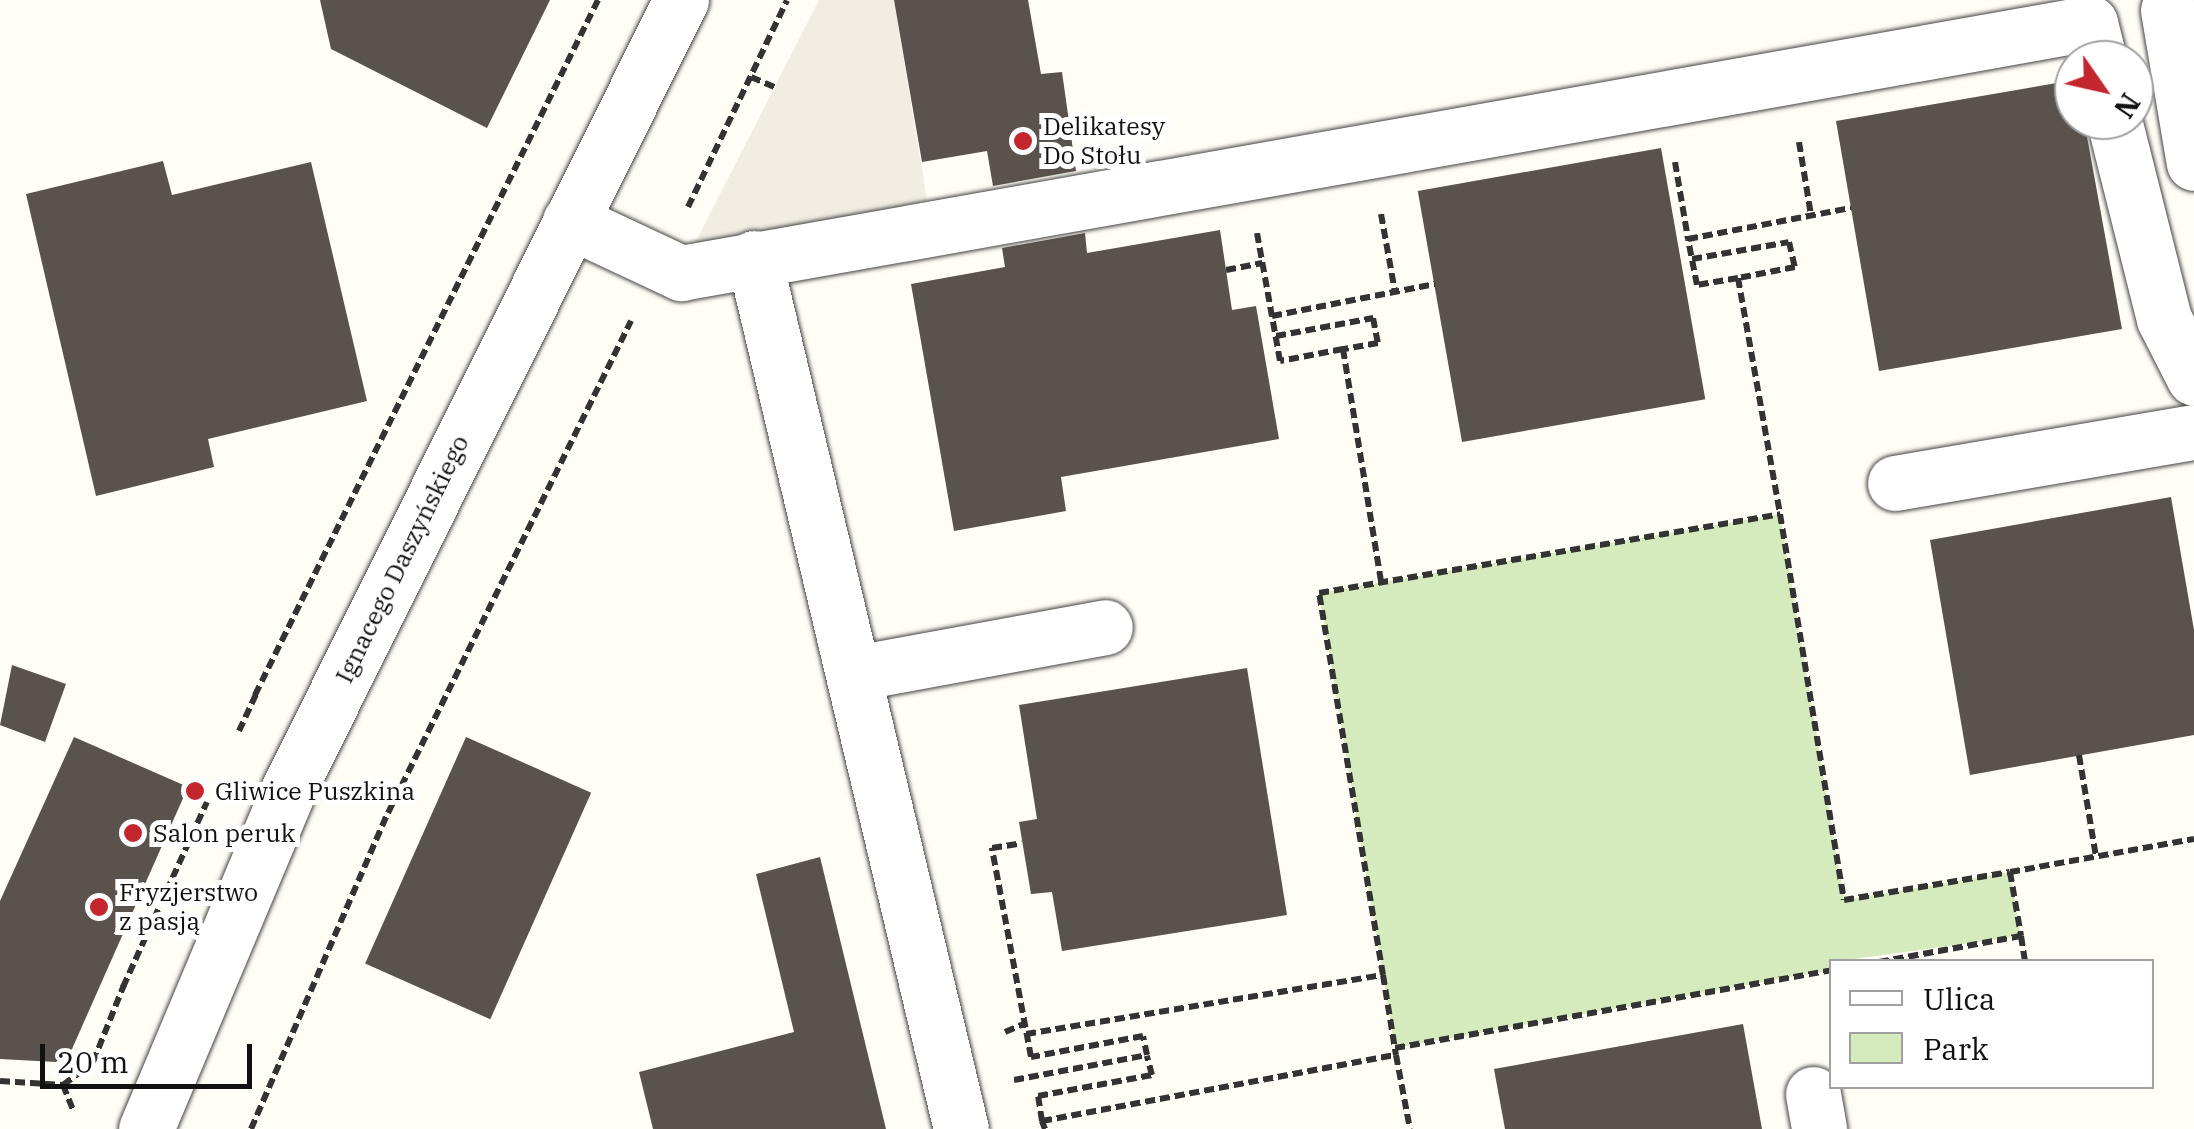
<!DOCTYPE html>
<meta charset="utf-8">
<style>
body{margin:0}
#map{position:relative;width:2194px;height:1129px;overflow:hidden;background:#fffdf5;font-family:"IBM Plex Serif",serif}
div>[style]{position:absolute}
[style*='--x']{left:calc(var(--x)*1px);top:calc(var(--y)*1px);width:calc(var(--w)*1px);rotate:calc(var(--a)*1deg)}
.green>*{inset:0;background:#d5ebbd}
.plaza>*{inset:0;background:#f1ede2}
.building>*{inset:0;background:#5a524d;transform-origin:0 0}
.path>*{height:6px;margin-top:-3px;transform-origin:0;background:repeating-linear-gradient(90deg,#333 0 10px,transparent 0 15px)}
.roads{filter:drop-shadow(0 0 2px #444) drop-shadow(0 0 2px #444)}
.minor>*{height:55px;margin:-27.5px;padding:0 27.5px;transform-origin:27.5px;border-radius:27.5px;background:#fff}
.dots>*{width:28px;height:28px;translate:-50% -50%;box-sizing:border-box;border:5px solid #fff;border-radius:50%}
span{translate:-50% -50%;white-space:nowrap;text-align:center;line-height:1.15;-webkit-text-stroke:10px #fff;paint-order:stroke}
.poi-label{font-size:25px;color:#111}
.left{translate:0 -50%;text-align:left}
.street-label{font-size:25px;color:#111}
.legend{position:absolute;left:1829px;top:959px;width:325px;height:130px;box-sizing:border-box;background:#fff;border:2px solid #a0a0a0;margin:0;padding:12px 18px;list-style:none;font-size:30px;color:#111}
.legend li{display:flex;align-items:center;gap:20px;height:50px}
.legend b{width:50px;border:2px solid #a0a0a0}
.north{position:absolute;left:2054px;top:40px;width:100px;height:100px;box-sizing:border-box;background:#fff;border:2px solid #a0a0a0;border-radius:50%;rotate:124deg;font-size:28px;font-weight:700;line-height:40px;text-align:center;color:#111}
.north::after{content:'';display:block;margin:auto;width:35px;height:45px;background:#c4262e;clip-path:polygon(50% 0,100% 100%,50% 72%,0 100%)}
.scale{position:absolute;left:40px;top:1044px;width:212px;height:45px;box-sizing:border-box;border:5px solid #111;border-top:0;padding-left:12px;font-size:30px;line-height:35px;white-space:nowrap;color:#111;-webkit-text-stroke:8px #fff;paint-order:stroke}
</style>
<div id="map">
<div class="green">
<i style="clip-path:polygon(1780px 514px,1844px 900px,2010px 872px,2021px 936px,1832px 962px,1831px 970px,1395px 1048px,1319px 593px)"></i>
</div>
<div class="plaza">
<i style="clip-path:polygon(819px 0,894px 0,927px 200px,689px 255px)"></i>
</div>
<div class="building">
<i style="clip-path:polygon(320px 0,550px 0,487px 128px,331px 49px)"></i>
<i style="clip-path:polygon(894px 0,1028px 0,1041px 74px,1062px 72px,1076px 171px,993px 186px,987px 151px,922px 162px)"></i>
<i style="clip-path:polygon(2074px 80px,2074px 120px,2084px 120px,2122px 329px,1879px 371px,1836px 121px)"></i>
<i style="left:1661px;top:148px;width:255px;height:247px;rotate:80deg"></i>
<i style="clip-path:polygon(163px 161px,172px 195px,311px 162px,367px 401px,208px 439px,214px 467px,96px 496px,26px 194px)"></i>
<i style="clip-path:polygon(1220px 230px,1232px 310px,1256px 306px,1279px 439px,1061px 477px,1066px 511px,954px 531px,911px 284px,1005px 267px,1002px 248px,1085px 233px,1087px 253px)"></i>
<i style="clip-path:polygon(2171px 497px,2194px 630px,2194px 735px,1970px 775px,1930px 540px)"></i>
<i style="clip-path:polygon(12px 665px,66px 684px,45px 742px,0 725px)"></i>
<i style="clip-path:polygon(1247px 668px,1287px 915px,1062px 951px,1052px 892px,1031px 894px,1019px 822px,1037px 819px,1019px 705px)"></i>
<i style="clip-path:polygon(74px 737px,188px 787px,72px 1049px,56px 1062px,0 1059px,0 901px)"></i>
<i style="left:466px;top:737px;width:137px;height:248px;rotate:24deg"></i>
<i style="clip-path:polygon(820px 857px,886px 1129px,653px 1129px,639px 1072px,794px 1032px,756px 874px)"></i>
<i style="clip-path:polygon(1743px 1024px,1762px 1129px,1505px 1129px,1494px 1069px)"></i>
</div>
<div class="path">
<i style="--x:751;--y:77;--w:26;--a:23"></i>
<i style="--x:1799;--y:142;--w:74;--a:80.7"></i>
<i style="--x:1675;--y:162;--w:78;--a:80.4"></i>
<i style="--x:688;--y:207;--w:229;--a:-64.4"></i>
<i style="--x:1381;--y:214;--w:79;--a:79.8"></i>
<i style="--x:1257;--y:233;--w:84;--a:79.8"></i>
<i style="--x:1692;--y:259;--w:98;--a:-9.9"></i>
<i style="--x:1789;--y:242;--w:26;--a:77"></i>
<i style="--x:1795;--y:267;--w:58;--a:169.1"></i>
<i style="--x:1738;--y:278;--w:240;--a:79.9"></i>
<i style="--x:1226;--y:270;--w:37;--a:-11"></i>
<i style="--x:1738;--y:278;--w:42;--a:170.3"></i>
<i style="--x:1697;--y:285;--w:47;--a:-101.1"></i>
<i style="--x:1688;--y:239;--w:166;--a:-10.8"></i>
<i style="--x:1276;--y:336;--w:99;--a:-10.5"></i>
<i style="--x:1373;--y:318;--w:25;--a:79"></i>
<i style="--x:1378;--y:343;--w:36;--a:170"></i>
<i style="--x:1343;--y:349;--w:236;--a:80.7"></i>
<i style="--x:1343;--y:349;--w:64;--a:169.2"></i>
<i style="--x:1280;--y:361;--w:46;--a:-100.1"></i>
<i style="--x:1272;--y:316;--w:166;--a:-11.1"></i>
<i style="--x:255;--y:695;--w:775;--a:-63.73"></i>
<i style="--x:239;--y:731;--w:43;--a:-65.2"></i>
<i style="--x:2079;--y:755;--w:103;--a:80.5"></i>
<i style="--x:2010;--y:872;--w:187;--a:-10.2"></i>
<i style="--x:1879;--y:962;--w:144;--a:-10.4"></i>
<i style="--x:2021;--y:936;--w:26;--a:81"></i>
<i style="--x:1383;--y:975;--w:387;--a:-99.5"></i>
<i style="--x:1319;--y:593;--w:468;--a:-9.7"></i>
<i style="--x:1780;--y:514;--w:391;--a:80.6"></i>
<i style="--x:1844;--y:900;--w:168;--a:-9.6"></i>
<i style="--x:2010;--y:872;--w:65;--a:80.2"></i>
<i style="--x:123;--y:987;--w:203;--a:-65.6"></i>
<i style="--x:1005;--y:1032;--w:21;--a:-23"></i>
<i style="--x:1026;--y:1034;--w:362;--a:-9.4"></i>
<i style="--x:1383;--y:975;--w:81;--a:80.8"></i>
<i style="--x:1395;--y:1048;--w:444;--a:-10.1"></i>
<i style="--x:1014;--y:1080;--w:135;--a:-10.6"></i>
<i style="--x:1147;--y:1055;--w:19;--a:-102"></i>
<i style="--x:1143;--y:1036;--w:114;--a:169.4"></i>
<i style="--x:1031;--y:1057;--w:213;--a:-100.6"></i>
<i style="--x:992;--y:848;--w:30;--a:-9"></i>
<i style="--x:0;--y:1081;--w:63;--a:3.6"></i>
<i style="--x:63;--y:1085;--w:38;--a:-37"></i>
<i style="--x:93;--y:1062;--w:83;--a:-68.1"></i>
<i style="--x:63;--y:1085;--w:27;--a:68"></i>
<i style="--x:1042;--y:1121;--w:25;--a:-99"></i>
<i style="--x:1038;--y:1096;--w:116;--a:-10.4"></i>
<i style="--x:1152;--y:1075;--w:20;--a:-105"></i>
<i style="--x:251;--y:1129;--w:344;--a:-66.6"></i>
<i style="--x:388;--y:813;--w:549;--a:-63.72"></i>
<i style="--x:1045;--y:1129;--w:9;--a:-111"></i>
<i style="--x:1042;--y:1121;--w:360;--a:-10.6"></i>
<i style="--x:1396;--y:1055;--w:75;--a:79.3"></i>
</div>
<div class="roads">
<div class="minor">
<i style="--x:2168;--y:10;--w:155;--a:80.4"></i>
<i style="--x:2114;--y:120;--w:205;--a:75.9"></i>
<i style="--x:2164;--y:319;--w:66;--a:63"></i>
<i style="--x:570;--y:221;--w:123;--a:25.1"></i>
<i style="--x:681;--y:273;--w:1431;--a:-10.06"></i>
<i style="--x:2090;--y:23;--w:38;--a:76"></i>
<i style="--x:754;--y:258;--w:895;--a:76.63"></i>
<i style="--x:1895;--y:483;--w:303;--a:-9.7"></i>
<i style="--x:855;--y:673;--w:254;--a:-10.4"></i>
<i style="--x:1813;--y:1094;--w:36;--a:80"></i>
<i style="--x:146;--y:1129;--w:370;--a:-67.2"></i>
<i style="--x:289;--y:788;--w:880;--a:-63.55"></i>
</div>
</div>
<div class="dots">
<i style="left:1023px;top:141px;background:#c4262e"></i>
<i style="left:195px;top:791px;background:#c4262e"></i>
<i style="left:133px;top:833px;background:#c4262e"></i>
<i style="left:99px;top:907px;background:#c4262e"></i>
</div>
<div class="poi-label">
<span class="left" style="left:1043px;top:141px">Delikatesy<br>Do Stołu</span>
<span class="left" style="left:215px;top:791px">Gliwice Puszkina</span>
<span class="left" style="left:153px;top:833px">Salon peruk</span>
<span class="left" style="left:119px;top:907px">Fryzjerstwo<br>z pasją</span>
</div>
<div class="street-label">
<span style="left:402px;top:559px;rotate:-64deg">Ignacego Daszyńskiego</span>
</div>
<ul class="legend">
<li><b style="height:12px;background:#fff"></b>Ulica</li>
<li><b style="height:28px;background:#d5ebbd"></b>Park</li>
</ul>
<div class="north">N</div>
<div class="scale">20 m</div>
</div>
